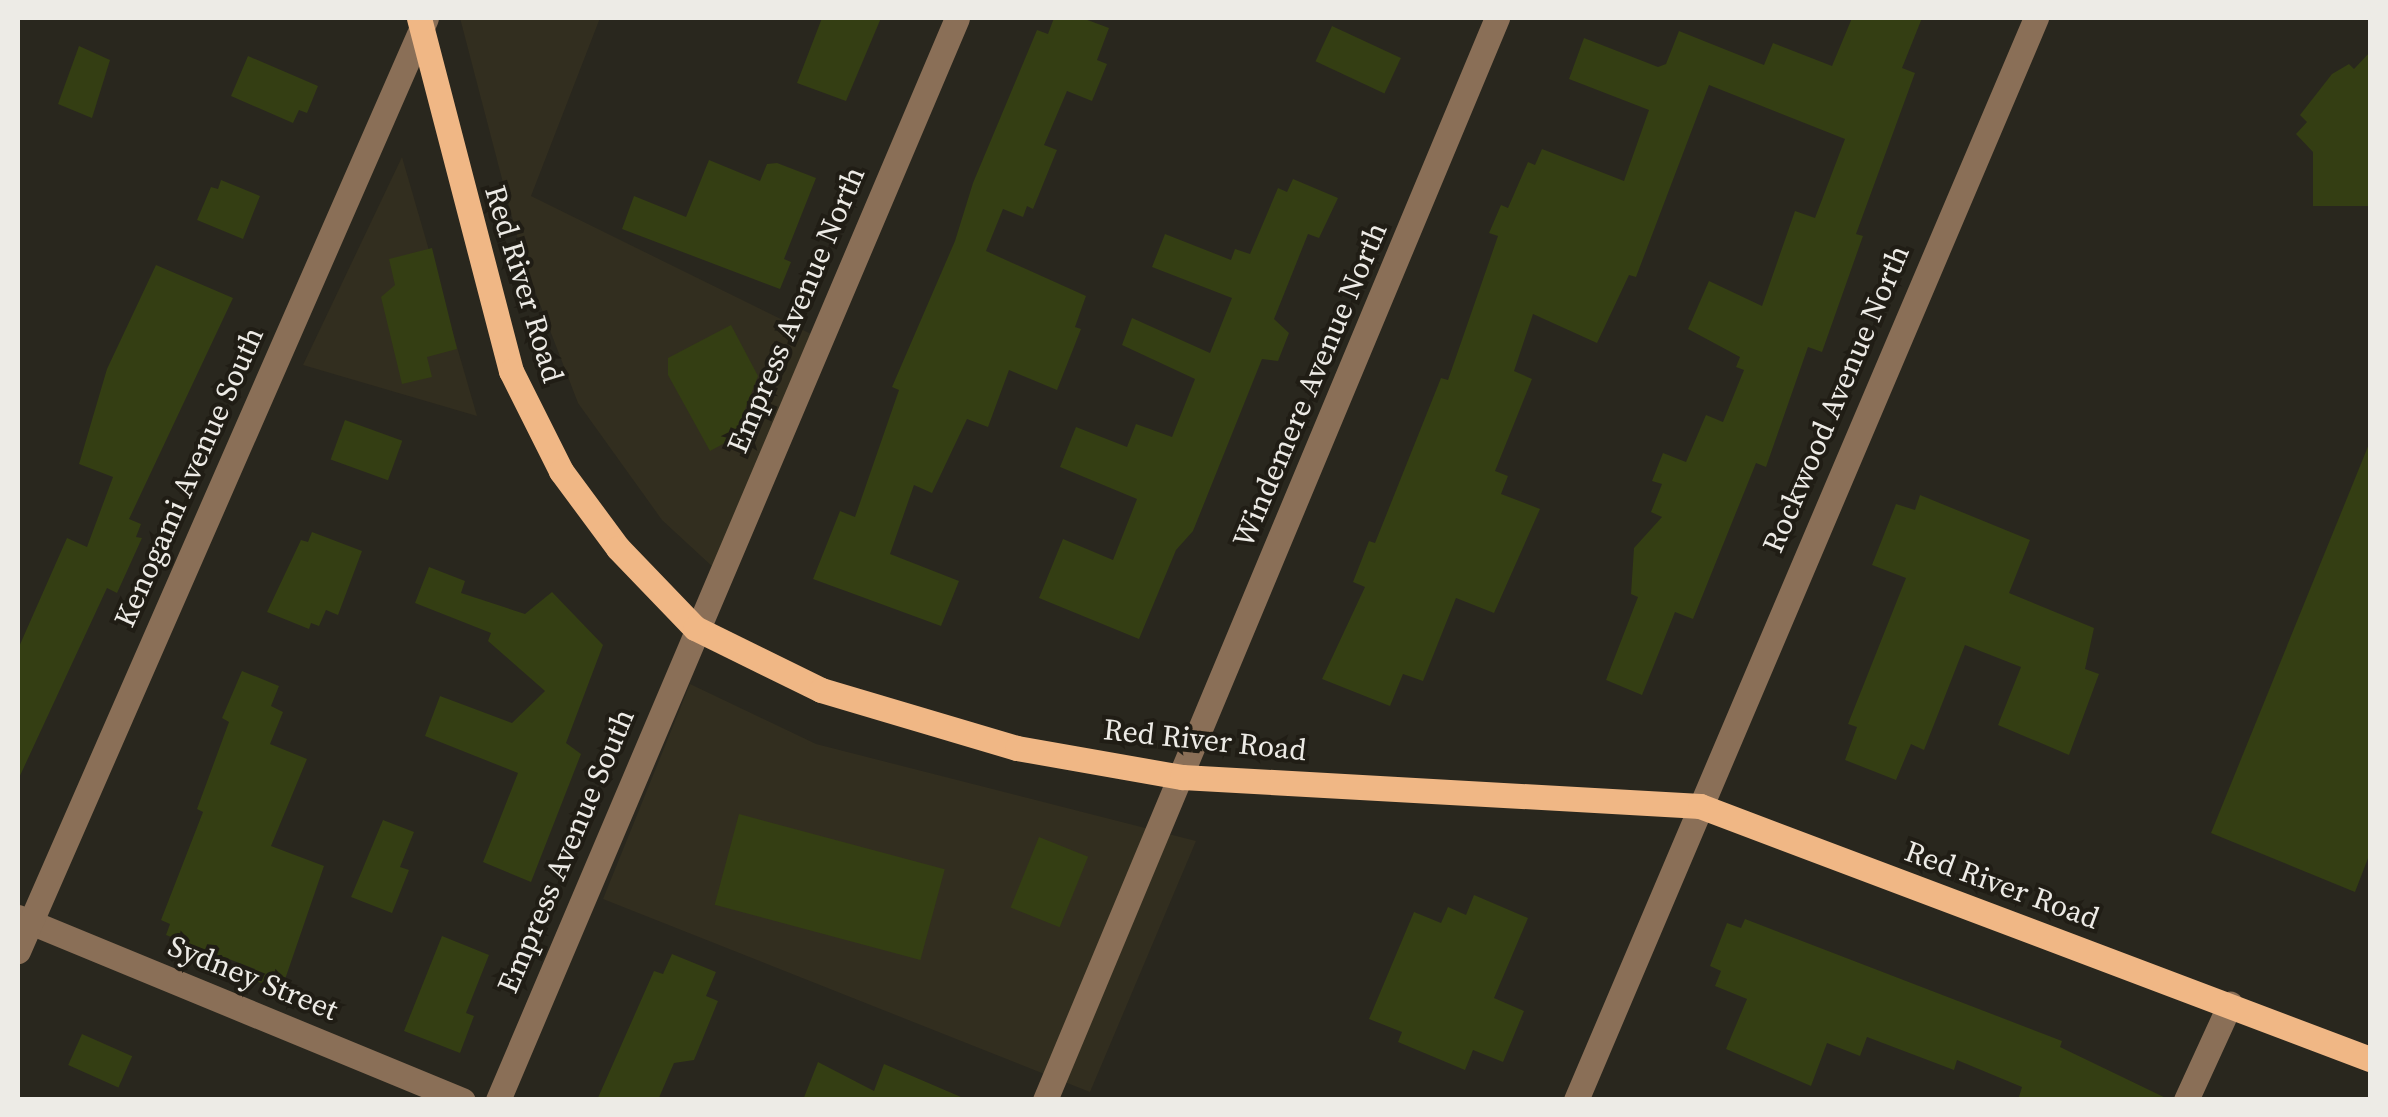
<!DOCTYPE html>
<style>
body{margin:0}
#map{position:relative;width:2388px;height:1117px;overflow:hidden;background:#29271e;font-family:"Source Serif 4",serif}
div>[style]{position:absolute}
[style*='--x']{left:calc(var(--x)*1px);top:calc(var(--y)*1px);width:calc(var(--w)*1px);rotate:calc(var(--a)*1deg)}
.built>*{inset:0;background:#322e1f}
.building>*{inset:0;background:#343e13;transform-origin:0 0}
.minor>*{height:25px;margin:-12.5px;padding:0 12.5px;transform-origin:12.5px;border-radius:12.5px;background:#8a6f57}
.major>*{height:25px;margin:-12.5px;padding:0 12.5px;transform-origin:12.5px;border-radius:12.5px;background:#f0b785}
span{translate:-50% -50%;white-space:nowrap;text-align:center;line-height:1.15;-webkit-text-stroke:8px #201d15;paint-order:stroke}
.street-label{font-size:30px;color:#edebe6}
.frame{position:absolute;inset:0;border:20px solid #edebe6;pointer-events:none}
</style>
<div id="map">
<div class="built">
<i style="clip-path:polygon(460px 18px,600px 18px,531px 196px,811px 334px,728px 581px,662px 520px,578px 403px,524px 263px)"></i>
<i style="clip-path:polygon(402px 157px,477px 416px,303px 365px)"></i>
<i style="clip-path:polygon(690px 684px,816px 744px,1196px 841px,1090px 1092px,603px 899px)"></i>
</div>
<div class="building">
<i style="clip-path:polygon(822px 18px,881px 18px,846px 101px,797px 83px)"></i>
<i style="clip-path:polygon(1054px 18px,1082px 18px,1109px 28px,1097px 60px,1107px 64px,1092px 101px,1067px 91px,1044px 145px,1057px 150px,1033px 209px,1027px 206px,1023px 217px,1003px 209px,986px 251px,1086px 296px,1075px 327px,1081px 329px,1057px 390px,1009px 370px,988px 427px,967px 419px,932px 493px,914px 485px,890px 554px,959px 581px,941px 626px,813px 579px,840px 511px,855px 517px,899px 390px,892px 387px,955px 241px,973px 183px,1037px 30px,1048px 34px)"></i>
<i style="clip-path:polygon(1852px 18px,1922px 18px,1902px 68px,1915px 73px,1856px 234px,1863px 236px,1822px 352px,1808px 347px,1766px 467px,1756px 463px,1693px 619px,1675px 612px,1642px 695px,1606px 680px,1638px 597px,1631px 594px,1634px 548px,1662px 517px,1651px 512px,1662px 484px,1652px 481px,1663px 453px,1686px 462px,1706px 415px,1723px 422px,1744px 370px,1736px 367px,1740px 357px,1688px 329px,1709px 281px,1762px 306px,1795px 211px,1815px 218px,1845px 139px,1709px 85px,1636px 277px,1629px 275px,1597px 343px,1533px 314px,1514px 371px,1532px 379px,1495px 471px,1508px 476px,1501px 494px,1540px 509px,1494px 613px,1456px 598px,1423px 681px,1403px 674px,1390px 706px,1322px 679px,1365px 587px,1353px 582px,1369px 541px,1375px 543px,1441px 378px,1448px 380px,1498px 236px,1489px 233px,1501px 205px,1508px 208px,1528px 162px,1535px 165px,1542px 149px,1624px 181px,1649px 110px,1569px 79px,1584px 38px,1658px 67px,1666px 64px,1679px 31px,1764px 65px,1773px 43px,1832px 66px)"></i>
<i style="left:1332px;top:26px;width:76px;height:39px;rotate:25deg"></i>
<i style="clip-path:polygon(79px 46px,110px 60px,92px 118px,58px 104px)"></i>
<i style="clip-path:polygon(2370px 52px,2370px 206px,2313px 206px,2313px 152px,2296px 134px,2307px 122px,2300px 115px,2332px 74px,2349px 64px,2354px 69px)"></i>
<i style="clip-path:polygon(248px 56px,318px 86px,307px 113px,299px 110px,293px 123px,231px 96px)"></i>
<i style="clip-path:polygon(709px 160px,760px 181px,767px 164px,777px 163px,816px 178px,784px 259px,791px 262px,780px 289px,622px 229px,634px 196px,686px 217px)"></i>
<i style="clip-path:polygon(1293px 179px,1338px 198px,1319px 238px,1308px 234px,1274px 319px,1289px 333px,1278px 361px,1262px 359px,1193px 531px,1176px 550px,1139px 639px,1039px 598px,1063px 539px,1113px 560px,1137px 499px,1060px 467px,1076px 427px,1127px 447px,1136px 424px,1172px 437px,1195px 379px,1122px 345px,1132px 318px,1210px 353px,1232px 298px,1152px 267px,1165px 234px,1231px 260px,1235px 249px,1250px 254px,1278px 188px,1287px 192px)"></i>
<i style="clip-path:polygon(221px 180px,260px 196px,243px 239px,197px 220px,211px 187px,218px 189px)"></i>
<i style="clip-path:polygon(432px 248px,457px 349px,427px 357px,432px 377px,402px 384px,381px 297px,395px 285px,389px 259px)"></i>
<i style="clip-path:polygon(156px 265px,233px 298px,129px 519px,141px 524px,136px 537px,142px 538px,117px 593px,107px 588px,18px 780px,18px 649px,67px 538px,87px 547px,113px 477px,79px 464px,107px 369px)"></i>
<i style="clip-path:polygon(731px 325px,758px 376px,734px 438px,710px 451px,668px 375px,668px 358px)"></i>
<i style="left:345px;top:420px;width:61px;height:42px;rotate:20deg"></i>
<i style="clip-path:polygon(2369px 444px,2370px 853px,2355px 892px,2211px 833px)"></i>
<i style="clip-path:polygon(1920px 495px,2030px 540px,2009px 593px,2094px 628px,2085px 669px,2099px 674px,2069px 755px,1998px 725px,2021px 667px,1965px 645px,1924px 750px,1911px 744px,1896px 780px,1845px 760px,1857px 727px,1848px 724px,1906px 578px,1872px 565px,1896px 504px,1915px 510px)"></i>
<i style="clip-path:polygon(312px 532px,362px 551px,338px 615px,326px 610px,319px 626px,311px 623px,309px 629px,267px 612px,301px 540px,308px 542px)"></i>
<i style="clip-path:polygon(429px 567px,465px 581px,461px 593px,525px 614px,552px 592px,603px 645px,566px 743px,581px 754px,531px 882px,483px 862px,518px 773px,425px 736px,440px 696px,512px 723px,545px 691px,488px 641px,491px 633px,415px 603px)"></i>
<i style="clip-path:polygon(242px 671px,279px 686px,271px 706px,283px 712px,270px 744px,307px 759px,271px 846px,324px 866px,281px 991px,251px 979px,255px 969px,166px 935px,170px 924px,161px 920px,203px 812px,197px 809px,229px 722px,222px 718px)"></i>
<i style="left:739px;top:814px;width:213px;height:94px;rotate:15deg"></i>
<i style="clip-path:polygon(383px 820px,414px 832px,400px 867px,409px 870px,392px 913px,351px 897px)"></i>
<i style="left:1039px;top:837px;width:53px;height:76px;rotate:22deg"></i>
<i style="clip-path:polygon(1474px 895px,1528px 918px,1494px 998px,1524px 1011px,1503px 1062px,1473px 1050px,1465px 1070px,1398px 1042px,1402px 1032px,1369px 1019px,1414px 912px,1441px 923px,1448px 907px,1466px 915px)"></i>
<i style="clip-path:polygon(1745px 919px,2062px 1041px,2060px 1047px,2170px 1100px,2018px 1100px,2022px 1087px,1957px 1060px,1954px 1070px,1867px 1037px,1860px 1056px,1827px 1043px,1811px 1086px,1726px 1049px,1747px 999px,1715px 986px,1721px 971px,1710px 966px,1727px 923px,1741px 928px)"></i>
<i style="clip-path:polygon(442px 936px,489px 955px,466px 1013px,474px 1016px,460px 1053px,404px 1031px)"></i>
<i style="clip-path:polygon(672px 954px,716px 972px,706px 996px,718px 1001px,694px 1060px,674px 1063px,658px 1100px,597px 1100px,654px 971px,663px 974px)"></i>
<i style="left:82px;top:1034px;width:55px;height:34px;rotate:24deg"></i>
<i style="clip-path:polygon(818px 1062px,874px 1091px,884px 1064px,968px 1100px,803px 1100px)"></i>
</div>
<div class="minor">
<i style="--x:18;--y:917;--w:481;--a:22.4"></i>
<i style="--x:18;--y:951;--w:1018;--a:-66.38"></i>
<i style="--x:498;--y:1100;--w:1175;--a:-67.01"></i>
<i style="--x:1045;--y:1100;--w:1173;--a:-67.33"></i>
<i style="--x:1576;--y:1100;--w:1176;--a:-66.97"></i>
<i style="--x:2186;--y:1100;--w:106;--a:-65.4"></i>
</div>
<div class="major">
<i style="--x:419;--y:18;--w:365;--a:75.4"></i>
<i style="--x:511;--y:371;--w:112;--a:63.4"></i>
<i style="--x:561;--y:471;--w:96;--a:53.5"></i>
<i style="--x:618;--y:548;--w:111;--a:46.1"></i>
<i style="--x:695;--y:628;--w:140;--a:26.2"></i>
<i style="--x:821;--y:690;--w:204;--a:16.5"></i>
<i style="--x:1017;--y:748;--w:168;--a:10"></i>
<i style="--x:1182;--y:777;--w:519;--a:3.2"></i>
<i style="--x:1700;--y:806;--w:716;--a:20.69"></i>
</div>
<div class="street-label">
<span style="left:524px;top:284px;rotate:73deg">Red River Road</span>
<span style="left:796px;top:310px;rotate:-67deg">Empress Avenue North</span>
<span style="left:1310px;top:385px;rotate:-67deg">Windemere Avenue North</span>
<span style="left:1836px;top:399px;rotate:-67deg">Rockwood Avenue North</span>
<span style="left:189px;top:477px;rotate:-66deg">Kenogami Avenue South</span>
<span style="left:1205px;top:740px;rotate:6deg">Red River Road</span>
<span style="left:566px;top:851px;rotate:-67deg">Empress Avenue South</span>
<span style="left:2002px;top:885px;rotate:20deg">Red River Road</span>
<span style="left:253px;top:978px;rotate:22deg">Sydney Street</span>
</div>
<div class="frame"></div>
</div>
